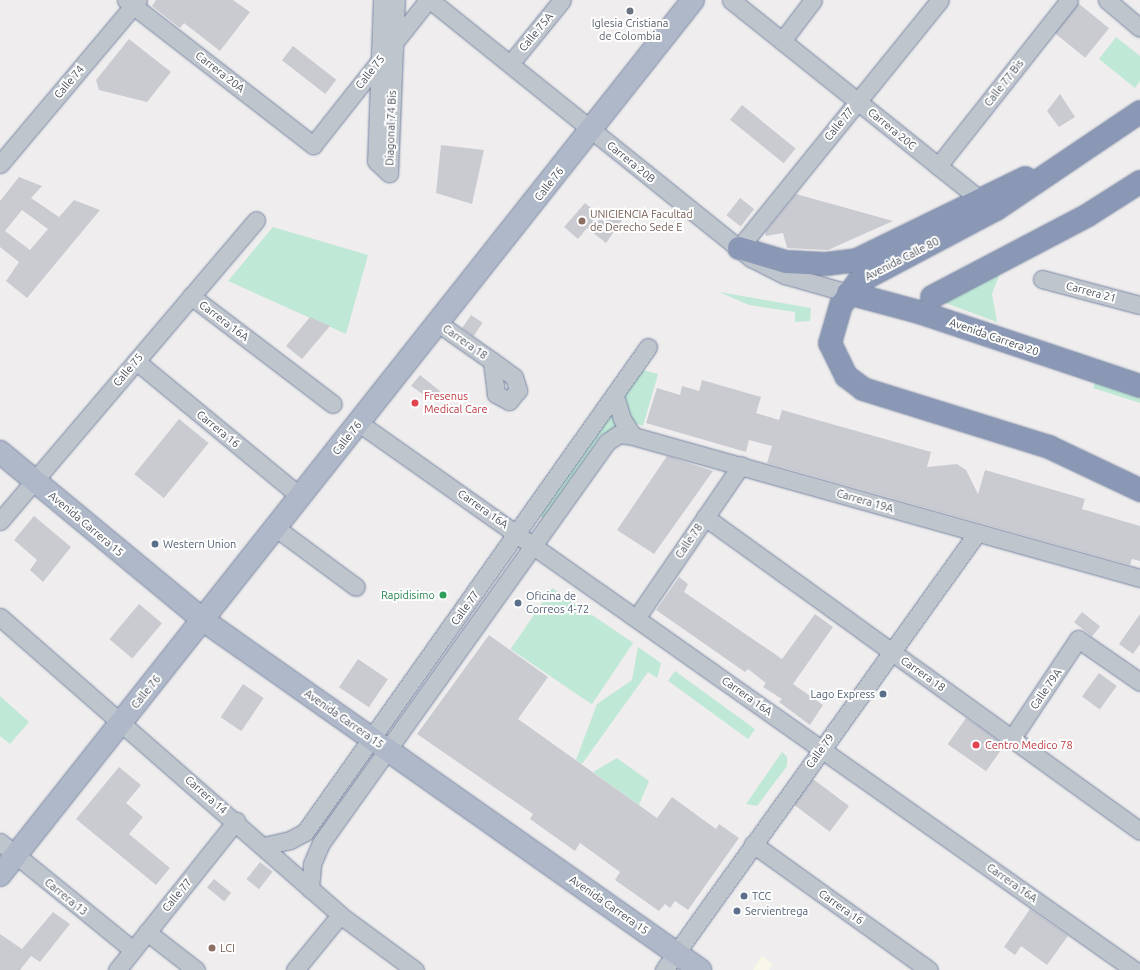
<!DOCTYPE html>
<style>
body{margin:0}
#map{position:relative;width:1140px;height:970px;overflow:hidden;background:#efeded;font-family:Ubuntu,sans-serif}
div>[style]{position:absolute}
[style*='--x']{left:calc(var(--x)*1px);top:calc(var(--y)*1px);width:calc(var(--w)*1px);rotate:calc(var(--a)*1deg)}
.commercial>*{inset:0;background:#f9f7e7}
.green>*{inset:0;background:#c0e8d6;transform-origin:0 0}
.building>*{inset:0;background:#cacbd1;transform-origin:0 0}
.roads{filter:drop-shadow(0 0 1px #7583a2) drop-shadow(0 0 1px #7583a2)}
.minor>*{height:17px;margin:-8.5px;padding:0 8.5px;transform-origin:8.5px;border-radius:8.5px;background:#bfc5cd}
.major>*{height:22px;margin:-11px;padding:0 11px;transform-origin:11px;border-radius:11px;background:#afb8c8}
.highway>*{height:22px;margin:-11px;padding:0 11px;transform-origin:11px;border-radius:11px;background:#8a98b6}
.dots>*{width:11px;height:11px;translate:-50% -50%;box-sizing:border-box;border:2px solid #fff;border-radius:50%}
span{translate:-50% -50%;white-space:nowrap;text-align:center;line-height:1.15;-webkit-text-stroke:4px #fff;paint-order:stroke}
.worship-label{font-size:11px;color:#5b616d}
.street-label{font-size:11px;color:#474d58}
.education-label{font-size:11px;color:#785e54}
.left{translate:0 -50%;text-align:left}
.health-label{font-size:11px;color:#be3a42}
.service-label{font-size:11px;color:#4e5e75}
.right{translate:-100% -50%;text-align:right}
.leisure-label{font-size:11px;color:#27864d}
</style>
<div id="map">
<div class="commercial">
<i style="clip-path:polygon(762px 956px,773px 964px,769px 970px,753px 970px)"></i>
</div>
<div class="green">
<i style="clip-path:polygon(1116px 37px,1140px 56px,1140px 81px,1135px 88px,1099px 59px)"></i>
<i style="clip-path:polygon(273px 227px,368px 255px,346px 334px,228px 281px)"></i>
<i style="clip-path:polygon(1002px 267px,992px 294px,997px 322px,940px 301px)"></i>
<i style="clip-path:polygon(719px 292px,811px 308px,810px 321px,795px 322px,795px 312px,749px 305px)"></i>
<i style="clip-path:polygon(639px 369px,658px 374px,643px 426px,633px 422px,624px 394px)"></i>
<i style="clip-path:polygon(1095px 382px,1140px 395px,1140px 403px,1093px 388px)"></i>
<i style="clip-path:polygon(611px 408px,621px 430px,601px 435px,544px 519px,538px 514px)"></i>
<i style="left:552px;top:588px;width:98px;height:74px;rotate:34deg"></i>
<i style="clip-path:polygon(638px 647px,661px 663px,657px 678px,648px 672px,582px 764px,576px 760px,597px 704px,632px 680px)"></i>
<i style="left:675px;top:671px;width:99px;height:12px;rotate:36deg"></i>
<i style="clip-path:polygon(0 696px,29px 722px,10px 744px,0 736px)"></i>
<i style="clip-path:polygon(782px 752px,787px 757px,787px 766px,757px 806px,746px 804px)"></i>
<i style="clip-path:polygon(617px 758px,649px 781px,639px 805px,593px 772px)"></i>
</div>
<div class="building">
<i style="clip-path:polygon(156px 0,233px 0,250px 12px,220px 51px,184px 23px,180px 28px,152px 6px)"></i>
<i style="left:1078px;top:3px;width:40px;height:38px;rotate:39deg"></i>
<i style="clip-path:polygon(129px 39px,171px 72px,147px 102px,99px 90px,96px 80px)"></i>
<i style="left:293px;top:46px;width:55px;height:18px;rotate:38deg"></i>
<i style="clip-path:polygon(1060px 94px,1075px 117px,1059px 127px,1047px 111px)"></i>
<i style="left:742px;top:105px;width:69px;height:19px;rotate:39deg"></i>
<i style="clip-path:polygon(441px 145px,484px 150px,472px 204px,436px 193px)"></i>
<i style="clip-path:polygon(evenodd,19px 177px,42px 186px,31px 198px,59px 217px,74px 200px,100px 210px,27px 298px,6px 281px,19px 262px,0 247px,0 201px,19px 177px,22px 210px,48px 229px,30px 250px,5px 231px,22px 210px)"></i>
<i style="clip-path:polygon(796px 194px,893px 221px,828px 250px,787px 248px,783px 233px,766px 236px,765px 232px)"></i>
<i style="left:740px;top:198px;width:18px;height:22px;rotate:38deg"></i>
<i style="clip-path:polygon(585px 203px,602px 217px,608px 209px,622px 220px,606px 243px,587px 228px,578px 239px,564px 227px)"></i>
<i style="left:471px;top:315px;width:14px;height:16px;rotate:34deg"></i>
<i style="clip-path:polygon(310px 317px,330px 326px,302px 359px,286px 346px)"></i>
<i style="clip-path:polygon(420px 375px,440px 391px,433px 401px,411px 386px)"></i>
<i style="clip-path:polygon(702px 380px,761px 397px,756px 413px,779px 420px,782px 410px,931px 452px,927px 467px,957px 464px,966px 470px,978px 494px,985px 470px,1085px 499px,1082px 509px,1140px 526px,1140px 561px,1132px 559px,1130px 565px,767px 463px,772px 446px,749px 440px,746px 452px,646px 423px,657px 388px,680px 395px,682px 386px,699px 391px)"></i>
<i style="left:179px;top:419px;width:38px;height:71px;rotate:39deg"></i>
<i style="clip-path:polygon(667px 456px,713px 471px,654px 554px,617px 530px)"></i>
<i style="clip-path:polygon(34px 516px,71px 547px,43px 582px,30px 570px,37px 560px,14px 540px)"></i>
<i style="clip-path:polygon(679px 577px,688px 584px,684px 592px,782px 659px,815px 614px,833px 627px,793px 684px,823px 705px,810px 725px,779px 702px,782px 699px,763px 687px,766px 683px,748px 669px,745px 672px,656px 610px)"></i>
<i style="left:139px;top:604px;width:30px;height:46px;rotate:40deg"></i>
<i style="left:1082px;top:612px;width:23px;height:13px;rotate:38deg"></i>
<i style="clip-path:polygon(1140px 614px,1140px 644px,1133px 654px,1119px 644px)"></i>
<i style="clip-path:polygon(489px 635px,548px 677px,518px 719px,657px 818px,672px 797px,716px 829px,719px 824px,739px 838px,688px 910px,675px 901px,670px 908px,665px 904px,659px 911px,615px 880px,620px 872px,580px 843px,575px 851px,530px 819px,533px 814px,417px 734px)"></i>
<i style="left:358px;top:659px;width:36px;height:34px;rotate:34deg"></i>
<i style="left:1099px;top:673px;width:22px;height:29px;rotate:36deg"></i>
<i style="left:243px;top:684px;width:25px;height:40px;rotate:34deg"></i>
<i style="left:966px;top:718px;width:47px;height:32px;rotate:35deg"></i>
<i style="clip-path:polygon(119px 767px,141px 785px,126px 803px,143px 817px,129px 834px,170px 868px,156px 885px,76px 819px)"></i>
<i style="left:813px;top:779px;width:45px;height:32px;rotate:37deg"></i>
<i style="left:260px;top:862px;width:16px;height:22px;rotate:38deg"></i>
<i style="left:214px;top:879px;width:22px;height:11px;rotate:39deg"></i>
<i style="clip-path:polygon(1030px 909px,1068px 936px,1047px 965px,1021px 946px,1015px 955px,1004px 947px)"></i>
<i style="clip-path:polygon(53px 912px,70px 924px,40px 962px,31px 956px,20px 970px,0 970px,0 934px,22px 949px)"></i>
</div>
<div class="roads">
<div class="minor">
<i style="--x:126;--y:0;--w:237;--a:37.8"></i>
<i style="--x:313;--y:145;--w:185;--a:-51.6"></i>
<i style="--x:382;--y:0;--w:161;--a:92.1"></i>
<i style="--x:376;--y:161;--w:18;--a:43"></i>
<i style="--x:389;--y:173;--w:173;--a:-87.7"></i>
<i style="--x:430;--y:0;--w:412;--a:38.8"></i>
<i style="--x:751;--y:258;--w:38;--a:27"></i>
<i style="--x:785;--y:275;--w:66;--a:15.9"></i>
<i style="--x:731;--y:0;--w:317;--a:38.7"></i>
<i style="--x:1107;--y:0;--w:43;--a:40.3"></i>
<i style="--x:782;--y:41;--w:51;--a:-52.9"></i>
<i style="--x:510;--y:64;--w:82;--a:-50.9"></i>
<i style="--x:0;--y:164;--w:214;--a:-49.9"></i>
<i style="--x:938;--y:166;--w:211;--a:-51.7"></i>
<i style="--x:739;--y:248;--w:319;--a:-51"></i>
<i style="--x:1042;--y:279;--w:101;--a:14.9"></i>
<i style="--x:191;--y:296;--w:178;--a:37.3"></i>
<i style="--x:438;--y:323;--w:66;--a:35.1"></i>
<i style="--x:492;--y:361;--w:27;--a:36"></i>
<i style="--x:514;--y:377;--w:14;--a:73"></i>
<i style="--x:518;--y:390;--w:14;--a:129"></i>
<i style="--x:509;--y:401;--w:15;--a:-152"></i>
<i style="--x:496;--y:394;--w:33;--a:-97"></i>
<i style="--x:136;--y:361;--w:214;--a:39.5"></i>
<i style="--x:615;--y:396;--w:24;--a:73"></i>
<i style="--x:622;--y:419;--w:20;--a:57"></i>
<i style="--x:633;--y:436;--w:527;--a:15.65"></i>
<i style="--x:359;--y:423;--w:949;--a:35.21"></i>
<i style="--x:705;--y:517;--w:536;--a:35.82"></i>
<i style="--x:0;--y:521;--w:395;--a:-49.6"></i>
<i style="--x:276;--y:528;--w:99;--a:36.4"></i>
<i style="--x:0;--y:617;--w:452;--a:41.2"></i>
<i style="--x:340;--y:915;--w:93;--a:36.3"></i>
<i style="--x:637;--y:617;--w:184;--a:-55.6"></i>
<i style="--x:1012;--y:738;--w:119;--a:-56.3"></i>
<i style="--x:1078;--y:639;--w:75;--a:34.7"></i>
<i style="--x:0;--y:842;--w:171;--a:39.1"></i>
<i style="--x:753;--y:844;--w:216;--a:35.6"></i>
<i style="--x:264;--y:846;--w:27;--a:-13"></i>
<i style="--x:290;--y:840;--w:17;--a:-28"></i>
<i style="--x:305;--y:832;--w:594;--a:-54.73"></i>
<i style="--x:310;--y:889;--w:25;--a:-85"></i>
<i style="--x:312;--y:864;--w:23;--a:-67"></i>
<i style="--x:321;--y:843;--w:493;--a:-54.5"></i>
<i style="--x:607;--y:442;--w:14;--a:-34"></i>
<i style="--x:619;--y:434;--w:14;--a:8"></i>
<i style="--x:147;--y:932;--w:62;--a:37.8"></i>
<i style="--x:117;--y:970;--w:191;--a:-51.4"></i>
<i style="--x:295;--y:970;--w:71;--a:-50.7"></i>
<i style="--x:664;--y:970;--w:538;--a:-54.39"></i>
</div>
<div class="major">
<i style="--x:0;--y:452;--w:264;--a:39.6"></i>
<i style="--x:203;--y:620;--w:608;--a:35.15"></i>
<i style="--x:0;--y:875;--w:1116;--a:-51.62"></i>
</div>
<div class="highway">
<i style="--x:1140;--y:112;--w:174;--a:146"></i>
<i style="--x:996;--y:209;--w:156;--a:152.1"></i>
<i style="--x:858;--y:282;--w:29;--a:126"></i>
<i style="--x:841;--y:305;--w:40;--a:106"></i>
<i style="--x:830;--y:343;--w:37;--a:64"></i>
<i style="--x:846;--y:376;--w:21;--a:37"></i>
<i style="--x:863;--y:389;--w:195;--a:17.3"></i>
<i style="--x:1049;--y:447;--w:101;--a:25.3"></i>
<i style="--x:739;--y:248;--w:49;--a:16.6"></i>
<i style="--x:786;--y:262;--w:40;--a:2.9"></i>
<i style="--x:826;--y:264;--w:31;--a:-7"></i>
<i style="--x:857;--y:260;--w:187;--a:-26"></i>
<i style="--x:848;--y:293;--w:73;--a:15"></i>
<i style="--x:919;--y:312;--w:233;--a:18.5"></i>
<i style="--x:932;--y:297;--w:176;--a:-27.7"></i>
<i style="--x:1088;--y:215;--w:62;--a:-32.4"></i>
</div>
</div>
<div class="dots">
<i style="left:630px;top:11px;background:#6b7280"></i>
<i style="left:582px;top:221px;background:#8d6e63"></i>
<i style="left:415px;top:403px;background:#e0444e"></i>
<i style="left:155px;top:544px;background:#5c6f8a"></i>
<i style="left:443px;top:595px;background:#2e9e5b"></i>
<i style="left:518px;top:603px;background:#5c6f8a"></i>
<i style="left:883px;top:694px;background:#5c6f8a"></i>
<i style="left:976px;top:745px;background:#e0444e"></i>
<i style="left:744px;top:896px;background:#5c6f8a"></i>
<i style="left:737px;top:911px;background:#5c6f8a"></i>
<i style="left:212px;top:948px;background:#8d6e63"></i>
</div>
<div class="worship-label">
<span style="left:630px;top:30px">Iglesia Cristiana<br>de Colombia</span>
</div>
<div class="street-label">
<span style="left:536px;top:32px;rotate:-51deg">Calle 75A</span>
<span style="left:220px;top:72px;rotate:38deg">Carrera 20A</span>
<span style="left:370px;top:72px;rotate:-52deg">Calle 75</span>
<span style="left:69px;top:82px;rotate:-50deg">Calle 74</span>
<span style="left:1004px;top:83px;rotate:-52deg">Calle 77 Bis</span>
<span style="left:839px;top:124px;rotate:-51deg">Calle 77</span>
<span style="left:391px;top:128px;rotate:-88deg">Diagonal 74 Bis</span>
<span style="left:892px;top:129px;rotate:39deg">Carrera 20C</span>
<span style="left:631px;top:162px;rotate:39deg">Carrera 20B</span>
<span style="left:549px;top:184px;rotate:-52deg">Calle 76</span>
<span style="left:902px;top:259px;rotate:-27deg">Avenida Calle 80</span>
<span style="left:1091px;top:292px;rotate:15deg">Carrera 21</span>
<span style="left:224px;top:321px;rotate:37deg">Carrera 16A</span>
<span style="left:994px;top:337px;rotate:19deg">Avenida Carrera 20</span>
<span style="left:465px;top:342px;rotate:35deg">Carrera 18</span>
<span style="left:128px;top:370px;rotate:-50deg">Calle 75</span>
<span style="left:218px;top:429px;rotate:39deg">Carrera 16</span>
<span style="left:347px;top:438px;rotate:-52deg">Calle 76</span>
<span style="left:865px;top:501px;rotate:16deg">Carrera 19A</span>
<span style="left:483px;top:509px;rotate:35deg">Carrera 16A</span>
<span style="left:86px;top:524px;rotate:40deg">Avenida Carrera 15</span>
<span style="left:689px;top:541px;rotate:-56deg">Calle 78</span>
<span style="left:465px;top:608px;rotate:-54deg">Calle 77</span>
<span style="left:923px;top:674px;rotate:35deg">Carrera 18</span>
<span style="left:1046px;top:689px;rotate:-56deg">Calle 79A</span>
<span style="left:146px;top:692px;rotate:-51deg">Calle 76</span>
<span style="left:747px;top:696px;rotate:35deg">Carrera 16A</span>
<span style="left:344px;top:719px;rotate:35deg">Avenida Carrera 15</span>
<span style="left:820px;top:751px;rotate:-54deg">Calle 79</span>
<span style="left:206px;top:795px;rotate:41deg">Carrera 14</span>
<span style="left:1012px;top:883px;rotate:35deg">Carrera 16A</span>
<span style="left:177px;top:895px;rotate:-51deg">Calle 77</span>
<span style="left:66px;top:897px;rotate:39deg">Carrera 13</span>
<span style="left:609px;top:905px;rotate:35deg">Avenida Carrera 15</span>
<span style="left:841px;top:907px;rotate:35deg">Carrera 16</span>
</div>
<div class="education-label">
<span class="left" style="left:590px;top:221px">UNICIENCIA Facultad<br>de Derecho Sede E</span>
<span class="left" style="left:220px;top:948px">LCI</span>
</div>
<div class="health-label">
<span class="left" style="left:424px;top:403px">Fresenus<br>Medical Care</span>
<span class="left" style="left:985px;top:745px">Centro Medico 78</span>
</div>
<div class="service-label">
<span class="left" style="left:163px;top:544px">Western Union</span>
<span class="left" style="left:526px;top:603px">Oficina de<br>Correos 4-72</span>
<span class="right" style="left:875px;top:694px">Lago Express</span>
<span class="left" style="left:752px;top:896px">TCC</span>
<span class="left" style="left:745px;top:911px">Servientrega</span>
</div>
<div class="leisure-label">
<span class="right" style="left:435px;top:595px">Rapidisimo</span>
</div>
</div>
